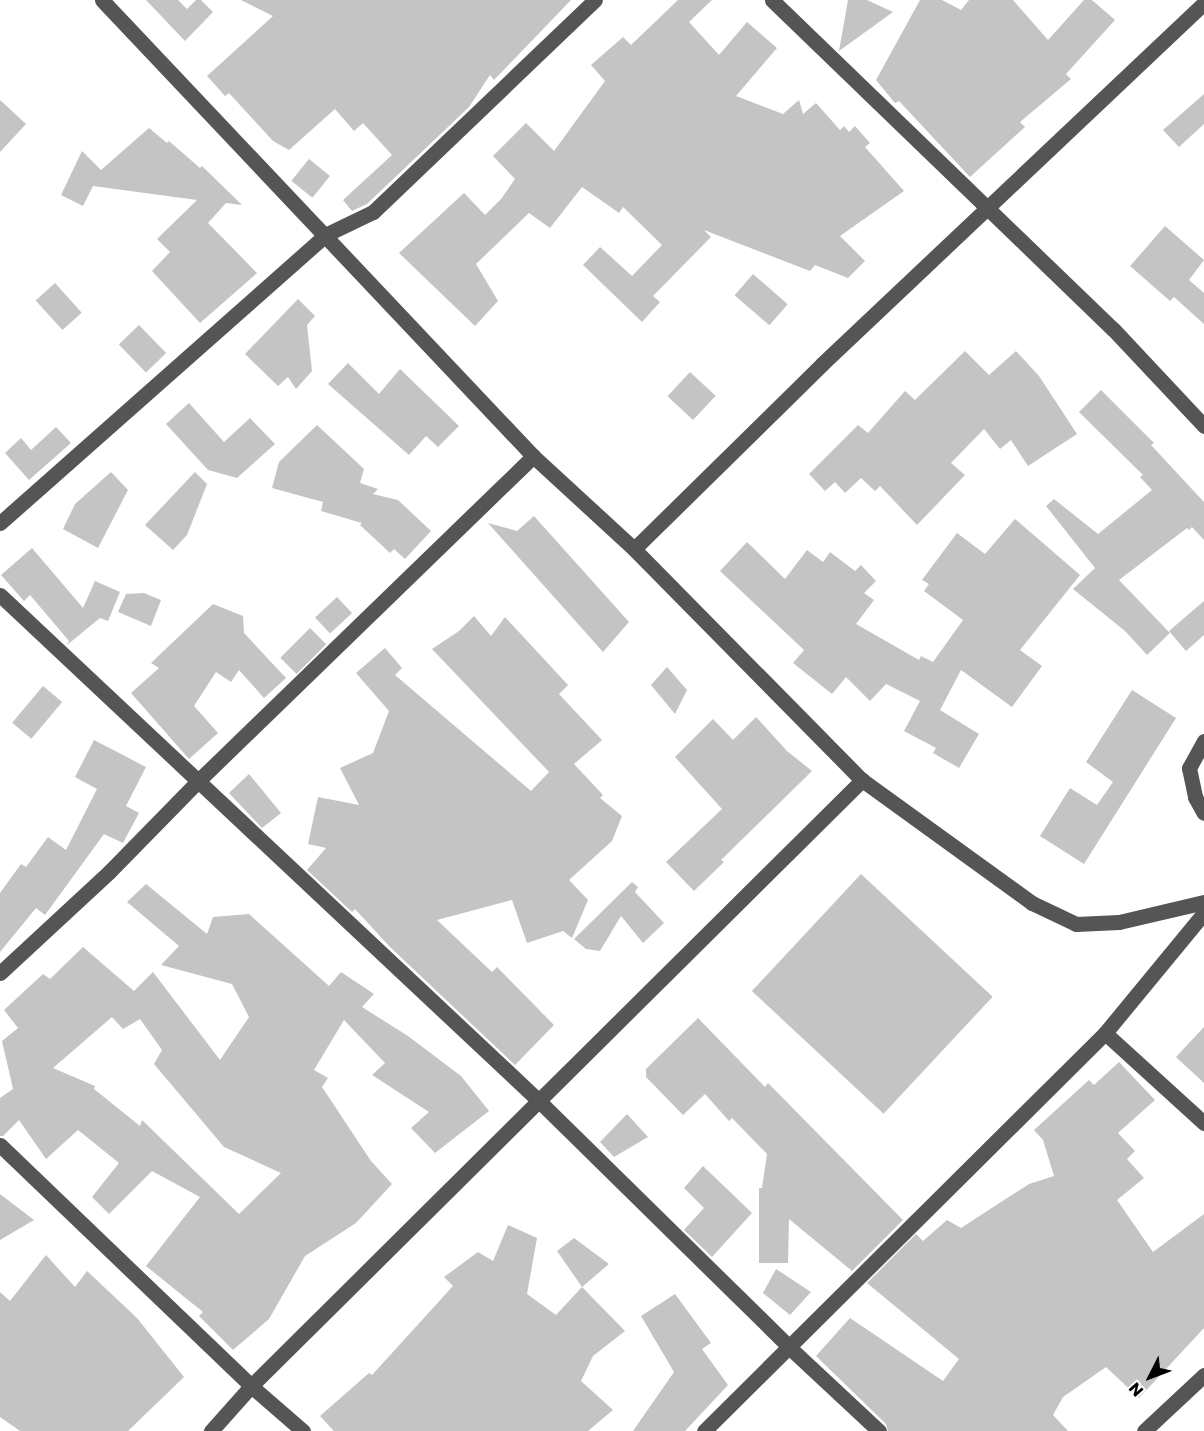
<!DOCTYPE html>
<style>
body{margin:0}
#map{position:relative;width:1204px;height:1431px;overflow:hidden;background:#fff;font-family:Poppins,sans-serif}
div>[style]{position:absolute}
[style*='--x']{left:calc(var(--x)*1px);top:calc(var(--y)*1px);width:calc(var(--w)*1px);rotate:calc(var(--a)*1deg)}
.building>*{inset:0;background:#c4c4c4;transform-origin:0 0}
.minor>*{height:15px;margin:-7.5px;padding:0 7.5px;transform-origin:7.5px;border-radius:7.5px;background:#555}
span{translate:-50% -50%;white-space:nowrap;text-align:center;line-height:1.15;-webkit-text-stroke:4.5px #fff;paint-order:stroke}
.north{position:absolute;left:1120px;top:1347px;width:60px;height:60px;-webkit-text-stroke:4px #fff;paint-order:stroke;rotate:228deg;font-size:16px;font-weight:700;line-height:24px;text-align:center;color:#000}
.north::after{content:'';display:block;margin:auto;width:21px;height:27px;background:#000;clip-path:polygon(50% 0,100% 100%,50% 72%,0 100%)}
</style>
<div id="map">
<div class="building">
<i style="clip-path:polygon(146px 0,178px 0,187px 9px,196px 0,201px 0,213px 12px,185px 41px)"></i>
<i style="clip-path:polygon(241px 0,571px 0,494px 80px,490px 75px,469px 107px,367px 204px,352px 211px,343px 200px,392px 155px,363px 123px,354px 131px,335px 109px,289px 150px,273px 141px,229px 93px,225px 96px,207px 76px,273px 16px)"></i>
<i style="clip-path:polygon(678px 0,712px 0,689px 22px,719px 55px,747px 22px,777px 48px,736px 96px,783px 114px,799px 100px,803px 114px,816px 103px,840px 130px,844px 126px,849px 132px,855px 126px,870px 143px,865px 147px,904px 191px,840px 236px,865px 261px,848px 278px,815px 265px,810px 271px,704px 230px,711px 237px,653px 296px,660px 302px,642px 322px,583px 265px,600px 247px,632px 276px,662px 245px,623px 207px,619px 213px,582px 187px,550px 228px,529px 213px,476px 264px,498px 301px,475px 326px,399px 253px,464px 193px,485px 215px,501px 199px,515px 179px,493px 156px,526px 123px,554px 151px,605px 81px,591px 65px,623px 37px,631px 45px)"></i>
<i style="clip-path:polygon(848px 0,867px 0,893px 12px,839px 51px)"></i>
<i style="clip-path:polygon(920px 0,942px 0,961px 10px,969px 0,1013px 0,1048px 40px,1084px 0,1092px 0,1115px 20px,1066px 74px,1071px 79px,1020px 122px,1025px 127px,970px 177px,899px 101px,895px 103px,876px 80px)"></i>
<i style="clip-path:polygon(1204px 94px,1204px 124px,1179px 147px,1163px 130px)"></i>
<i style="clip-path:polygon(0 100px,26px 124px,0 152px)"></i>
<i style="clip-path:polygon(149px 128px,167px 143px,169px 141px,200px 168px,202px 166px,242px 205px,226px 203px,208px 223px,257px 273px,200px 323px,152px 271px,170px 252px,157px 239px,197px 200px,93px 186px,83px 206px,61px 195px,82px 151px,101px 170px)"></i>
<i style="left:309px;top:159px;width:27px;height:28px;rotate:39deg"></i>
<i style="clip-path:polygon(1165px 226px,1204px 260px,1189px 280px,1204px 293px,1204px 324px,1174px 297px,1170px 301px,1130px 266px)"></i>
<i style="left:753px;top:274px;width:46px;height:28px;rotate:41deg"></i>
<i style="left:55px;top:283px;width:40px;height:26px;rotate:48deg"></i>
<i style="clip-path:polygon(298px 299px,315px 316px,307px 325px,312px 371px,296px 389px,288px 377px,278px 386px,245px 354px)"></i>
<i style="left:139px;top:325px;width:39px;height:28px;rotate:46deg"></i>
<i style="clip-path:polygon(965px 351px,989px 375px,1016px 351px,1039px 376px,1077px 434px,1028px 466px,1011px 440px,1000px 449px,984px 429px,951px 463px,965px 475px,917px 525px,880px 486px,875px 491px,861px 478px,845px 493px,835px 482px,825px 491px,809px 474px,858px 425px,868px 433px,905px 391px,915px 400px)"></i>
<i style="clip-path:polygon(348px 363px,379px 394px,400px 369px,459px 426px,438px 447px,426px 436px,409px 455px,328px 384px)"></i>
<i style="left:690px;top:372px;width:35px;height:33px;rotate:43deg"></i>
<i style="clip-path:polygon(1101px 390px,1154px 443px,1151px 445px,1204px 502px,1204px 540px,1192px 527px,1189px 530px,1187px 528px,1119px 580px,1170px 633px,1147px 655px,1125px 631px,1073px 589px,1095px 568px,1046px 506px,1054px 499px,1098px 534px,1152px 490px,1140px 477px,1143px 475px,1079px 412px)"></i>
<i style="clip-path:polygon(189px 403px,224px 442px,250px 418px,275px 444px,237px 478px,208px 470px,166px 424px)"></i>
<i style="clip-path:polygon(317px 425px,364px 469px,360px 483px,378px 489px,373px 494px,398px 500px,431px 531px,405px 559px,394px 549px,390px 553px,360px 525px,362px 523px,321px 511px,323px 502px,272px 488px,279px 462px)"></i>
<i style="clip-path:polygon(56px 427px,71px 443px,29px 480px,5px 453px,21px 438px,31px 450px)"></i>
<i style="clip-path:polygon(111px 472px,128px 490px,98px 548px,63px 529px,75px 504px)"></i>
<i style="clip-path:polygon(195px 472px,207px 484px,187px 535px,173px 550px,145px 525px)"></i>
<i style="clip-path:polygon(534px 516px,629px 622px,603px 652px,488px 523px,517px 531px)"></i>
<i style="clip-path:polygon(1015px 519px,1080px 575px,1020px 650px,1042px 666px,1012px 707px,961px 670px,940px 710px,979px 734px,959px 768px,933px 753px,936px 748px,904px 731px,920px 701px,886px 684px,870px 701px,846px 677px,832px 694px,793px 663px,804px 650px,720px 571px,747px 542px,785px 579px,807px 550px,823px 562px,830px 552px,855px 571px,861px 565px,876px 581px,864px 593px,874px 600px,856px 624px,919px 660px,921px 656px,933px 662px,963px 620px,924px 591px,929px 584px,922px 580px,957px 533px,985px 554px)"></i>
<i style="clip-path:polygon(32px 548px,83px 608px,95px 581px,120px 592px,108px 621px,100px 618px,67px 645px,69px 641px,30px 595px,24px 601px,1px 575px)"></i>
<i style="clip-path:polygon(144px 593px,161px 600px,151px 626px,118px 612px,126px 594px)"></i>
<i style="left:337px;top:597px;width:22px;height:30px;rotate:47deg"></i>
<i style="clip-path:polygon(1204px 601px,1204px 635px,1186px 651px,1169px 631px)"></i>
<i style="clip-path:polygon(213px 604px,243px 616px,244px 633px,286px 678px,264px 698px,239px 670px,231px 682px,216px 672px,194px 706px,218px 733px,189px 759px,131px 693px,159px 668px,151px 663px)"></i>
<i style="clip-path:polygon(474px 616px,491px 636px,505px 617px,568px 685px,559px 694px,602px 740px,574px 764px,603px 795px,600px 798px,622px 816px,612px 841px,569px 880px,588px 900px,572px 938px,563px 931px,527px 943px,512px 900px,437px 920px,492px 972px,497px 967px,554px 1025px,515px 1065px,390px 947px,355px 909px,352px 912px,307px 870px,326px 848px,308px 844px,318px 797px,359px 805px,340px 768px,373px 753px,389px 711px,356px 673px,385px 648px,402px 668px,395px 675px,531px 791px,549px 772px,432px 649px,459px 631px)"></i>
<i style="left:310px;top:628px;width:23px;height:42px;rotate:45deg"></i>
<i style="clip-path:polygon(667px 667px,687px 690px,675px 714px,651px 685px)"></i>
<i style="left:43px;top:686px;width:25px;height:48px;rotate:40deg"></i>
<i style="clip-path:polygon(1132px 690px,1176px 718px,1084px 864px,1040px 836px,1070px 788px,1097px 805px,1113px 782px,1086px 762px)"></i>
<i style="clip-path:polygon(756px 717px,787px 751px,812px 771px,721px 860px,724px 862px,694px 891px,666px 862px,722px 809px,675px 757px,713px 719px,733px 740px)"></i>
<i style="clip-path:polygon(94px 740px,146px 767px,126px 806px,139px 813px,123px 843px,104px 834px,45px 915px,36px 908px,0 952px,0 893px,21px 864px,26px 867px,48px 837px,66px 850px,97px 789px,75px 777px)"></i>
<i style="clip-path:polygon(249px 774px,281px 813px,262px 828px,229px 793px)"></i>
<i style="left:861px;top:874px;width:180px;height:160px;rotate:43deg"></i>
<i style="clip-path:polygon(632px 882px,638px 887px,635px 892px,664px 923px,643px 943px,621px 916px,600px 951px,586px 949px,574px 939px)"></i>
<i style="clip-path:polygon(evenodd,146px 884px,207px 934px,213px 917px,249px 914px,329px 986px,341px 972px,374px 994px,362px 1007px,408px 1036px,461px 1076px,489px 1111px,435px 1153px,411px 1128px,429px 1112px,372px 1075px,385px 1063px,344px 1020px,314px 1070px,328px 1078px,322px 1087px,371px 1161px,392px 1184px,356px 1223px,305px 1256px,269px 1319px,233px 1350px,199px 1316px,203px 1312px,146px 1266px,200px 1197px,152px 1171px,109px 1214px,92px 1197px,119px 1163px,78px 1130px,46px 1159px,19px 1120px,3px 1136px,0 1136px,0 1098px,13px 1089px,2px 1041px,18px 1028px,4px 1010px,43px 974px,50px 979px,83px 947px,134px 991px,153px 972px,220px 1060px,249px 1017px,232px 984px,161px 965px,179px 946px,127px 902px,146px 884px,112px 1017px,123px 1029px,140px 1019px,162px 1050px,154px 1064px,224px 1147px,281px 1173px,239px 1214px,142px 1120px,140px 1126px,94px 1089px,95px 1086px,53px 1068px,112px 1017px)"></i>
<i style="clip-path:polygon(698px 1018px,765px 1087px,768px 1083px,903px 1220px,852px 1271px,789px 1219px,788px 1263px,759px 1263px,759px 1188px,762px 1188px,767px 1154px,732px 1118px,729px 1121px,705px 1094px,683px 1115px,646px 1077px,646px 1069px)"></i>
<i style="clip-path:polygon(1204px 1027px,1204px 1083px,1176px 1057px)"></i>
<i style="clip-path:polygon(1119px 1062px,1155px 1100px,1118px 1133px,1135px 1151px,1127px 1159px,1144px 1178px,1117px 1200px,1153px 1252px,1204px 1214px,1204px 1328px,1139px 1398px,1106px 1367px,1063px 1397px,1053px 1415px,1068px 1431px,888px 1431px,886px 1424px,816px 1356px,850px 1318px,943px 1381px,959px 1359px,867px 1283px,916px 1234px,923px 1241px,947px 1220px,961px 1228px,1029px 1184px,1054px 1176px,1043px 1140px,1034px 1130px,1089px 1080px,1094px 1085px)"></i>
<i style="clip-path:polygon(627px 1114px,648px 1137px,614px 1157px,600px 1142px)"></i>
<i style="clip-path:polygon(703px 1166px,752px 1213px,712px 1257px,684px 1230px,704px 1208px,684px 1188px)"></i>
<i style="clip-path:polygon(0 1194px,34px 1220px,0 1240px)"></i>
<i style="clip-path:polygon(508px 1225px,537px 1238px,527px 1294px,556px 1315px,582px 1287px,625px 1331px,593px 1356px,581px 1381px,613px 1410px,588px 1431px,334px 1431px,320px 1416px,369px 1373px,372px 1375px,453px 1286px,444px 1277px,478px 1252px,493px 1261px)"></i>
<i style="clip-path:polygon(574px 1238px,609px 1264px,582px 1287px,557px 1251px)"></i>
<i style="clip-path:polygon(46px 1255px,75px 1287px,87px 1271px,137px 1318px,184px 1377px,128px 1431px,20px 1431px,0 1417px,0 1292px,10px 1301px)"></i>
<i style="clip-path:polygon(776px 1269px,811px 1292px,790px 1315px,763px 1293px)"></i>
<i style="clip-path:polygon(675px 1294px,711px 1343px,702px 1349px,728px 1385px,685px 1431px,633px 1431px,674px 1372px,641px 1316px)"></i>
</div>
<div class="minor">
<i style="--x:102;--y:0;--w:627;--a:46.61"></i>
<i style="--x:533;--y:456;--w:137;--a:42.6"></i>
<i style="--x:634;--y:549;--w:325;--a:45.4"></i>
<i style="--x:862;--y:780;--w:210;--a:35.9"></i>
<i style="--x:1032;--y:903;--w:49;--a:25.5"></i>
<i style="--x:1076;--y:924;--w:43;--a:-2.7"></i>
<i style="--x:1119;--y:922;--w:87;--a:-13.2"></i>
<i style="--x:772;--y:0;--w:474;--a:44"></i>
<i style="--x:1113;--y:329;--w:133;--a:46.8"></i>
<i style="--x:0;--y:523;--w:434;--a:-41.5"></i>
<i style="--x:325;--y:235;--w:53;--a:-25.6"></i>
<i style="--x:373;--y:212;--w:307;--a:-43.7"></i>
<i style="--x:634;--y:549;--w:264;--a:-44.5"></i>
<i style="--x:822;--y:364;--w:526;--a:-43.38"></i>
<i style="--x:0;--y:595;--w:738;--a:43.19"></i>
<i style="--x:538;--y:1100;--w:354;--a:44.5"></i>
<i style="--x:790;--y:1348;--w:122;--a:43"></i>
<i style="--x:1204;--y:741;--w:31;--a:119"></i>
<i style="--x:1189;--y:768;--w:30;--a:78"></i>
<i style="--x:1195;--y:797;--w:18;--a:61"></i>
<i style="--x:0;--y:973;--w:149;--a:-42.8"></i>
<i style="--x:109;--y:872;--w:127;--a:-45.6"></i>
<i style="--x:198;--y:781;--w:467;--a:-44.1"></i>
<i style="--x:1105;--y:1033;--w:134;--a:42.3"></i>
<i style="--x:0;--y:1145;--w:348;--a:43.8"></i>
<i style="--x:251;--y:1386;--w:69;--a:40.9"></i>
<i style="--x:211;--y:1431;--w:60;--a:-48.4"></i>
<i style="--x:251;--y:1386;--w:861;--a:-44.76"></i>
<i style="--x:704;--y:1431;--w:565;--a:-44.78"></i>
<i style="--x:1105;--y:1033;--w:156;--a:-50.5"></i>
<i style="--x:1144;--y:1431;--w:82;--a:-43"></i>
</div>
<div class="north">N</div>
</div>
